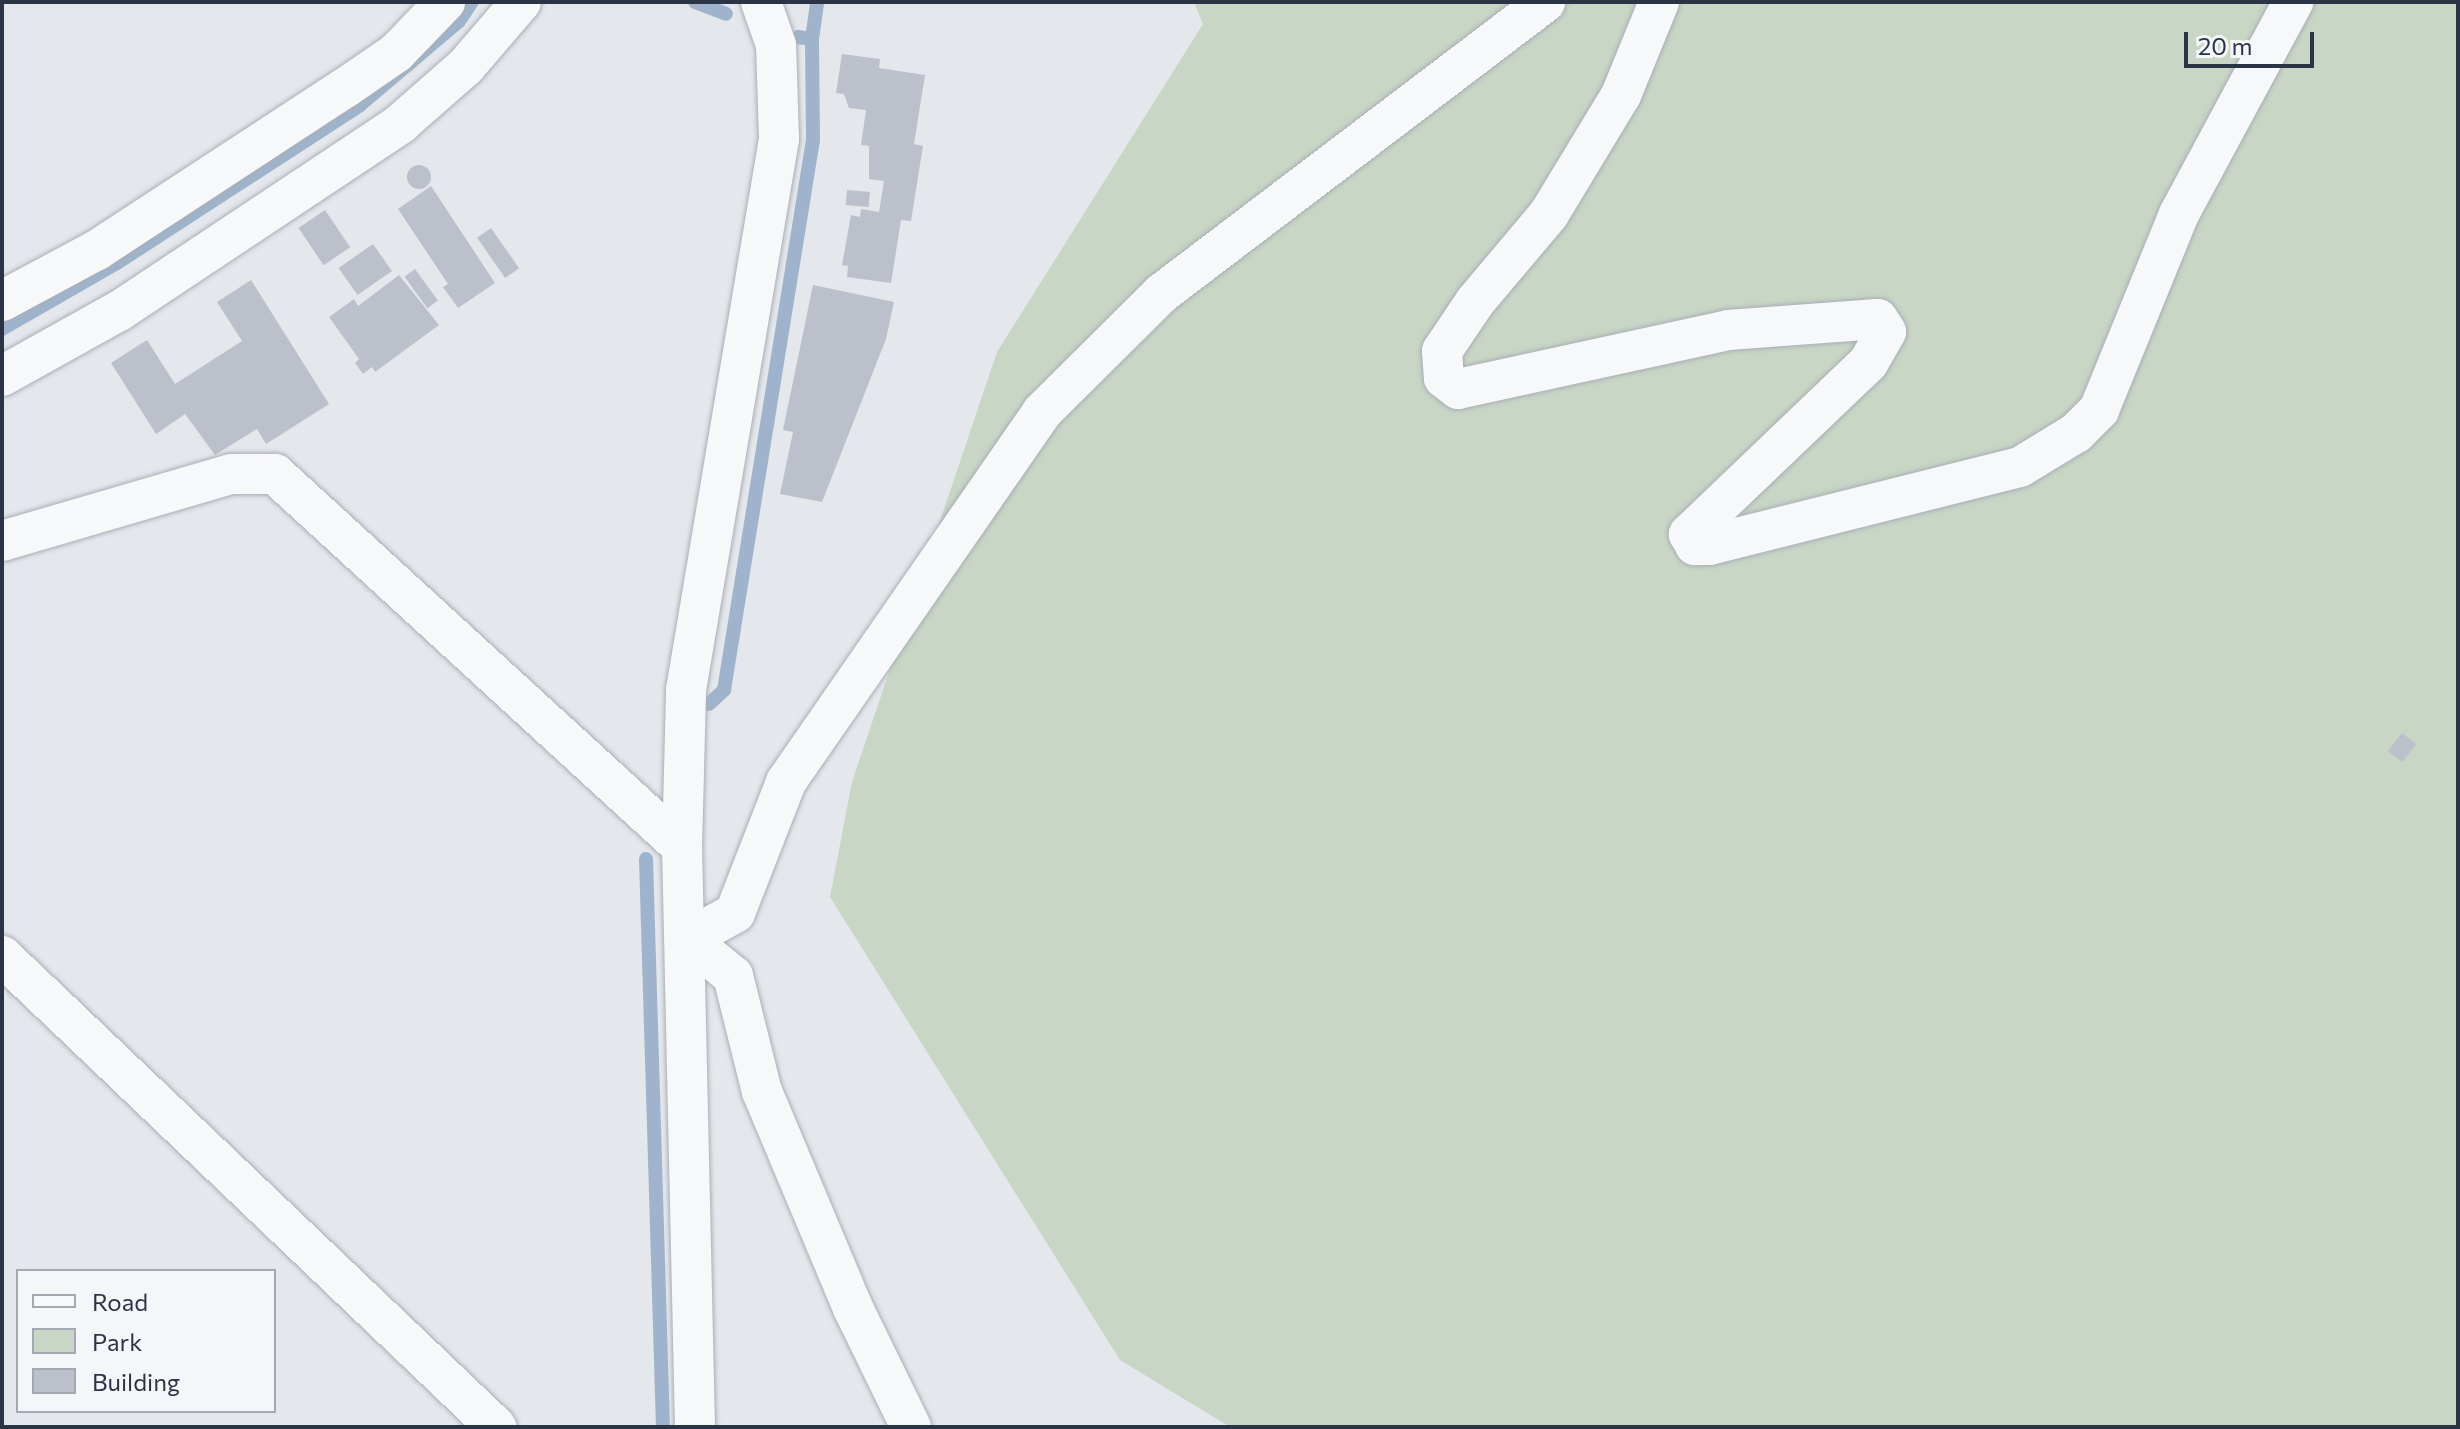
<!DOCTYPE html>
<style>
body{margin:0}
#map{position:relative;width:2460px;height:1429px;overflow:hidden;background:#e4e7ec;font-family:Commissioner,sans-serif}
div>[style]{position:absolute}
[style*='--x']{left:calc(var(--x)*1px);top:calc(var(--y)*1px);width:calc(var(--w)*1px);rotate:calc(var(--a)*1deg)}
.green>*{inset:0;background:#c9d6c5}
.stream>*{height:14px;margin:-7px;padding:0 7px;transform-origin:7px;border-radius:7px;background:#9fb4cc}
.building>*{inset:0;background:#bbc0ca;transform-origin:0 0}
.round{border-radius:50%}
.roads{filter:drop-shadow(0 0 2px #a9aeb7) drop-shadow(0 0 2px #a9aeb7)}
.street>*{height:40px;margin:-20px;padding:0 20px;transform-origin:20px;border-radius:20px;background:#f7f8fa}
span{translate:-50% -50%;white-space:nowrap;text-align:center;line-height:1.15;-webkit-text-stroke:6px #f4f6f9;paint-order:stroke}
.frame{position:absolute;inset:0;border:4px solid #2b3445;pointer-events:none}
.legend{position:absolute;left:16px;top:1269px;width:260px;height:144px;box-sizing:border-box;background:#f4f6f9;border:2px solid #a4a8b1;margin:0;padding:10px 14px;list-style:none;font-size:24px;color:#2b3445}
.legend li{display:flex;align-items:center;gap:16px;height:40px}
.legend b{width:40px;border:2px solid #a4a8b1}
.scale{position:absolute;left:2184px;top:32px;width:130px;height:36px;box-sizing:border-box;border:4px solid #2b3445;border-top:0;padding-left:10px;font-size:24px;line-height:28px;white-space:nowrap;color:#2b3445;-webkit-text-stroke:6px #f4f6f9;paint-order:stroke}
</style>
<div id="map">
<div class="green">
<i style="clip-path:polygon(1194px 2px,2458px 2px,2458px 1427px,1230px 1427px,1120px 1360px,830px 897px,852px 782px,997px 352px,1203px 24px)"></i>
</div>
<div class="stream">
<i style="--x:695;--y:2;--w:33;--a:21"></i>
<i style="--x:812;--y:39;--w:37;--a:-82"></i>
<i style="--x:2;--y:329;--w:133;--a:-29.9"></i>
<i style="--x:117;--y:263;--w:290;--a:-33"></i>
<i style="--x:360;--y:105;--w:130;--a:-40.3"></i>
<i style="--x:459;--y:21;--w:23;--a:-56"></i>
<i style="--x:709;--y:704;--w:21;--a:-43"></i>
<i style="--x:724;--y:690;--w:557;--a:-80.81"></i>
<i style="--x:813;--y:140;--w:101;--a:-90.6"></i>
<i style="--x:812;--y:39;--w:14;--a:-172"></i>
<i style="--x:646;--y:859;--w:568;--a:88.29"></i>
</div>
<div class="building">
<i style="clip-path:polygon(842px 54px,880px 59px,879px 68px,925px 75px,914px 144px,923px 146px,911px 221px,901px 220px,891px 283px,847px 277px,848px 266px,842px 265px,851px 215px,860px 217px,861px 209px,879px 212px,884px 181px,869px 179px,869px 146px,861px 145px,866px 110px,849px 108px,844px 94px,836px 93px)"></i>
<i class="round" style="left:407px;top:165px;width:24px;height:24px"></i>
<i style="clip-path:polygon(431px 186px,495px 283px,458px 308px,443px 287px,448px 284px,398px 209px)"></i>
<i style="left:847px;top:190px;width:23px;height:15px;rotate:5deg"></i>
<i style="left:325px;top:210px;width:45px;height:32px;rotate:56deg"></i>
<i style="left:491px;top:228px;width:49px;height:17px;rotate:55deg"></i>
<i style="left:373px;top:244px;width:33px;height:42px;rotate:55deg"></i>
<i style="left:415px;top:269px;width:39px;height:13px;rotate:54deg"></i>
<i style="clip-path:polygon(399px 275px,439px 325px,375px 372px,372px 367px,363px 374px,355px 363px,359px 359px,329px 317px,354px 299px,358px 306px)"></i>
<i style="clip-path:polygon(251px 280px,329px 404px,266px 444px,257px 429px,215px 455px,185px 414px,156px 434px,111px 363px,147px 340px,175px 384px,242px 341px,217px 302px)"></i>
<i style="clip-path:polygon(813px 285px,894px 302px,886px 339px,822px 502px,780px 494px,793px 432px,783px 430px)"></i>
<i style="left:2402px;top:733px;width:18px;height:23px;rotate:38deg"></i>
</div>
<div class="roads">
<div class="street">
<i style="--x:1659;--y:2;--w:100;--a:112.2"></i>
<i style="--x:1621;--y:95;--w:139;--a:121.2"></i>
<i style="--x:1549;--y:214;--w:115;--a:130.1"></i>
<i style="--x:1475;--y:302;--w:59;--a:124"></i>
<i style="--x:1442;--y:351;--w:27;--a:86"></i>
<i style="--x:1444;--y:378;--w:18;--a:38"></i>
<i style="--x:1458;--y:389;--w:276;--a:-12.3"></i>
<i style="--x:1728;--y:330;--w:150;--a:-4.2"></i>
<i style="--x:1878;--y:319;--w:15;--a:58"></i>
<i style="--x:1886;--y:332;--w:36;--a:120"></i>
<i style="--x:1868;--y:363;--w:248;--a:136.3"></i>
<i style="--x:1689;--y:534;--w:13;--a:61"></i>
<i style="--x:1695;--y:545;--w:14;--a:0"></i>
<i style="--x:1709;--y:545;--w:321;--a:-14.1"></i>
<i style="--x:2020;--y:467;--w:66;--a:-31.3"></i>
<i style="--x:2076;--y:433;--w:33;--a:-45"></i>
<i style="--x:2099;--y:410;--w:212;--a:-67.8"></i>
<i style="--x:2179;--y:214;--w:241;--a:-61.7"></i>
<i style="--x:2;--y:301;--w:108;--a:-28.2"></i>
<i style="--x:97;--y:250;--w:296;--a:-33.2"></i>
<i style="--x:345;--y:88;--w:62;--a:-34.5"></i>
<i style="--x:396;--y:53;--w:71;--a:-46.1"></i>
<i style="--x:2;--y:376;--w:134;--a:-29.1"></i>
<i style="--x:119;--y:311;--w:338;--a:-33.6"></i>
<i style="--x:400;--y:124;--w:88;--a:-41.3"></i>
<i style="--x:466;--y:66;--w:84;--a:-49.3"></i>
<i style="--x:2;--y:541;--w:239;--a:-16.3"></i>
<i style="--x:231;--y:474;--w:44;--a:0"></i>
<i style="--x:275;--y:474;--w:552;--a:42.5"></i>
<i style="--x:2;--y:956;--w:683;--a:43.63"></i>
<i style="--x:695;--y:1427;--w:580;--a:-91.28"></i>
<i style="--x:682;--y:847;--w:157;--a:-88.5"></i>
<i style="--x:686;--y:690;--w:559;--a:-80.42"></i>
<i style="--x:779;--y:139;--w:94;--a:-91.8"></i>
<i style="--x:776;--y:45;--w:46;--a:-109.2"></i>
<i style="--x:911;--y:1427;--w:132;--a:-116"></i>
<i style="--x:853;--y:1308;--w:234;--a:-112.8"></i>
<i style="--x:762;--y:1092;--w:120;--a:-104"></i>
<i style="--x:733;--y:976;--w:58;--a:-140.6"></i>
<i style="--x:688;--y:939;--w:54;--a:-29"></i>
<i style="--x:735;--y:913;--w:141;--a:-68.7"></i>
<i style="--x:786;--y:782;--w:450;--a:-55.3"></i>
<i style="--x:1042;--y:412;--w:169;--a:-44.8"></i>
<i style="--x:1162;--y:293;--w:481;--a:-37.2"></i>
</div>
</div>
<div class="frame"></div>
<ul class="legend">
<li><b style="height:10px;background:#f7f8fa"></b>Road</li>
<li><b style="height:22px;background:#c9d6c5"></b>Park</li>
<li><b style="height:22px;background:#bbc0ca"></b>Building</li>
</ul>
<div class="scale">20 m</div>
</div>
